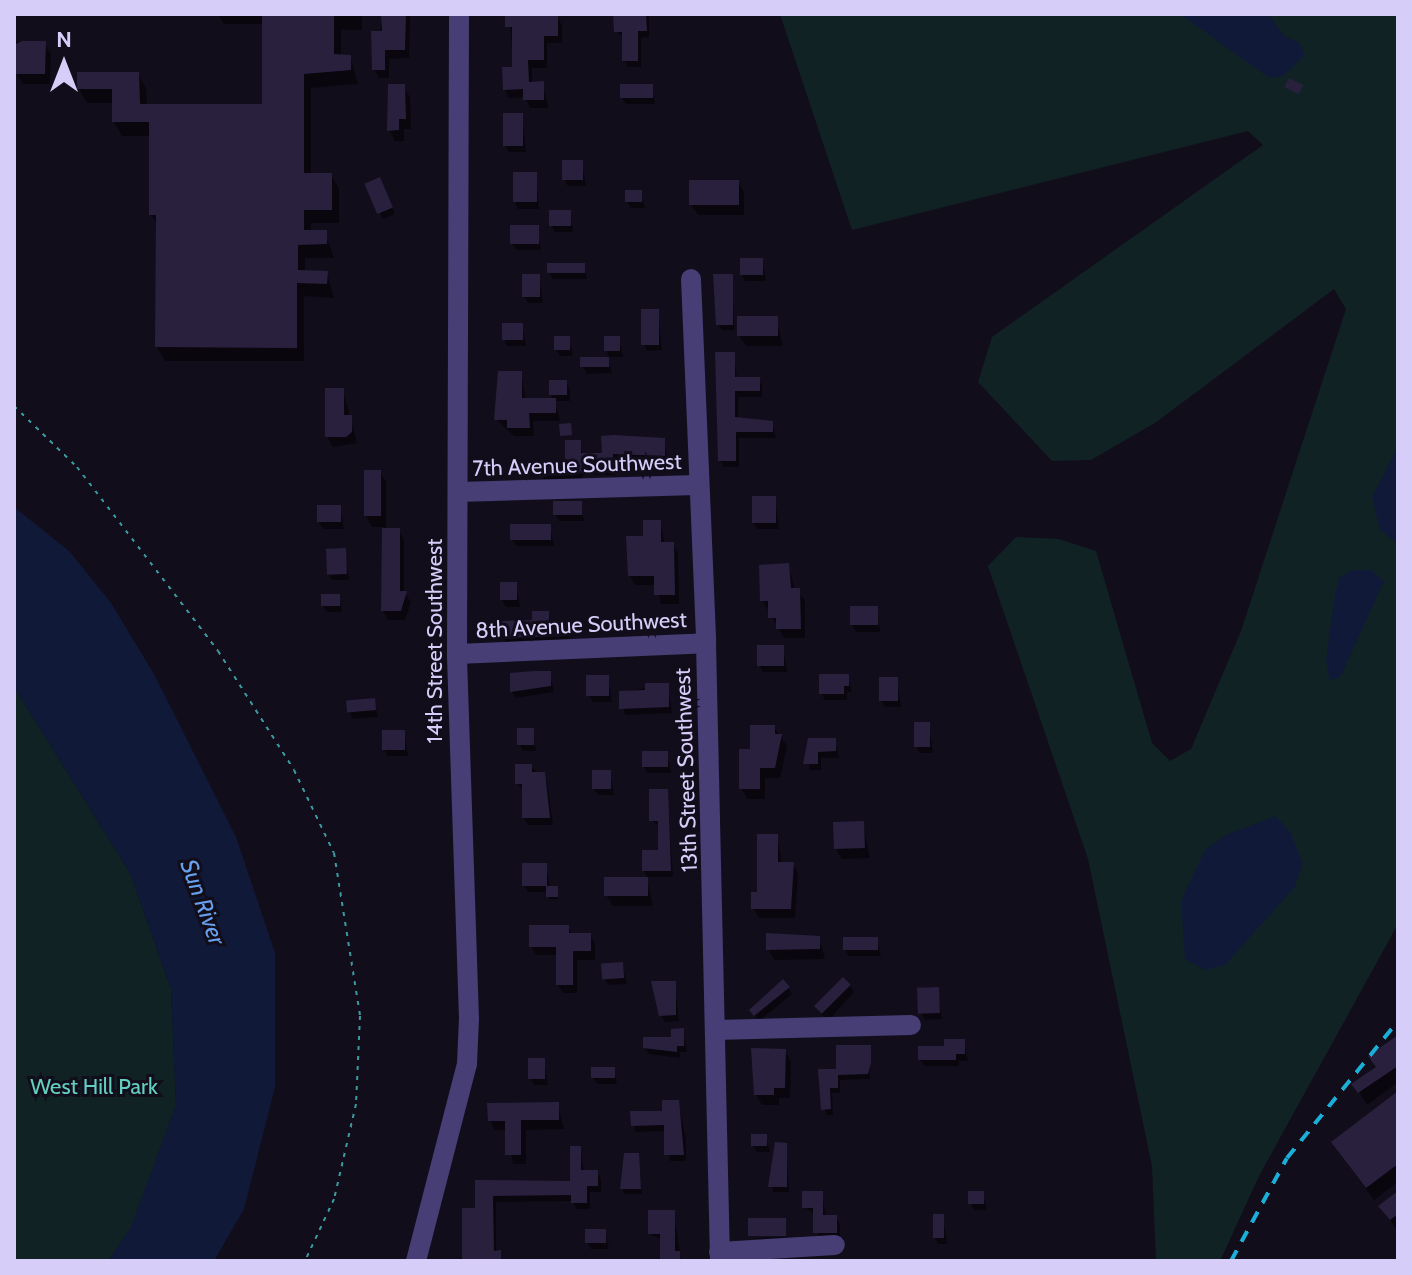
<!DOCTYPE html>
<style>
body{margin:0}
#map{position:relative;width:1412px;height:1275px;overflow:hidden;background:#110d1b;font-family:Cabin,sans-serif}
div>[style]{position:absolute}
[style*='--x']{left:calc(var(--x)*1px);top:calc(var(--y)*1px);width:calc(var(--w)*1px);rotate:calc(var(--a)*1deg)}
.green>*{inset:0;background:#112224}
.water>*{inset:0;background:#101a38}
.shadow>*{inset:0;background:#0007}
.building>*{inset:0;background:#29203e;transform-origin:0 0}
.path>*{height:2px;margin-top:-1px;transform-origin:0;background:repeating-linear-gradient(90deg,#3a9aa0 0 4px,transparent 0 10px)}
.minor>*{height:20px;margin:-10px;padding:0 10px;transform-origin:10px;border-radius:10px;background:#463e74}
.rail>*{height:4px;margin-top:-2px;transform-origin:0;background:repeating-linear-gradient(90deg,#1aafd8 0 12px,transparent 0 22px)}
span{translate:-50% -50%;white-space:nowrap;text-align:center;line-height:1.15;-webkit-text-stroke:6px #110d1b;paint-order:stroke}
.street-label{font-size:22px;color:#d7cdf9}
.park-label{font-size:22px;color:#63cfc0}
.water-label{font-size:24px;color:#67a0ed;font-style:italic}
.frame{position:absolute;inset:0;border:16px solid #d7cdf9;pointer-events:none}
.north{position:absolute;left:24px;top:24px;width:80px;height:80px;-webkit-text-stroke:6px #110d1b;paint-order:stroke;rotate:0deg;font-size:22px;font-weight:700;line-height:32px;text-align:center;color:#d7cdf9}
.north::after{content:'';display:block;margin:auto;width:28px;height:36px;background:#d7cdf9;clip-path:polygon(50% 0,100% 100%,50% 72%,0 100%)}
</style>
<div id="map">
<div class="green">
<i style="clip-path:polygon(780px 14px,1398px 14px,1398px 924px,1259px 1176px,1220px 1261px,1156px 1261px,1152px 1166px,1088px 859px,988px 566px,1016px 537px,1059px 539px,1096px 551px,1152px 743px,1170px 761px,1191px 749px,1241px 631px,1346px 309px,1334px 289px,1155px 423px,1091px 460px,1052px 461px,978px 382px,992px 337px,1263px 145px,1248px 131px,852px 230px)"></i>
<i style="clip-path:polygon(14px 687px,130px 873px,171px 989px,176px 1105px,131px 1228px,108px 1261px,14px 1261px)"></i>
</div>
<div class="water">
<i style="clip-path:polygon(1180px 14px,1268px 14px,1284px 36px,1300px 43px,1305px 55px,1283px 76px,1269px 78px)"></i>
<i style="clip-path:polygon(1398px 447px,1398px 544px,1380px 530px,1372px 497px)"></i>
<i style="clip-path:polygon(14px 507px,69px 551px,111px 603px,154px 674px,236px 837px,275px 953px,275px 1087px,244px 1209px,214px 1261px,108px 1261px,131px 1227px,176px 1105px,171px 989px,130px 873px,14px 687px)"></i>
<i style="clip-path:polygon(1354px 570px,1371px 570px,1384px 581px,1341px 676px,1330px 681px,1326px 660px,1335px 594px,1340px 577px)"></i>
<i style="clip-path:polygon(1276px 816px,1291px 833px,1303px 864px,1294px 888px,1225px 965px,1205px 970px,1185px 959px,1181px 901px,1205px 850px,1226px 835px)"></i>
</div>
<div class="shadow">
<i style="clip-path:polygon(218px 14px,362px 14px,362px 30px,341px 30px,341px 56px,350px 56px,358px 84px,311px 88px,311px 175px,331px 175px,339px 189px,339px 223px,311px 223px,311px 232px,325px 232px,334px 258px,305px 258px,305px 272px,327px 273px,334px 298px,304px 296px,304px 361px,165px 361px,157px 347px,158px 226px,151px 214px,151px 136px,122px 136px,114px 122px,114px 103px,87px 103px,79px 89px,138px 74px,146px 88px,147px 106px,264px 106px,264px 24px,224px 24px)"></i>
<i style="clip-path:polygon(383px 14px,410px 14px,409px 58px,389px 59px,389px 78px,379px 78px,374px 69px)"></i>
<i style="clip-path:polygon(509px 14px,557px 17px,562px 25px,562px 43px,547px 43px,547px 68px,532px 68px,532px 84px,543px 84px,548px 108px,530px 108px,525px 97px,509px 98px,505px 90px,514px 69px)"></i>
<i style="clip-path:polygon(615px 14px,649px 16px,649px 37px,641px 38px,641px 67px,628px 67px,624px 60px,624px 38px,616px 31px)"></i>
<i style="clip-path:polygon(14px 41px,44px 43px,51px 54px,50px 84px,23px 84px,14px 70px)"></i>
<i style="clip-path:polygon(403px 86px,410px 97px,411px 129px,404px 129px,404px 141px,395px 141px,389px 130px)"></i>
<i style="clip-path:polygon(652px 86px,655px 104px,626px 104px,622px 98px)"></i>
<i style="clip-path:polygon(522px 115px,526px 152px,509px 152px,505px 145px)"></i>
<i style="clip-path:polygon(582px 162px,586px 186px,568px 186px,564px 179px)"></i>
<i style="clip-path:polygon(536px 174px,539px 209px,518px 209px,515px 202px)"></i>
<i style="clip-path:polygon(738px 182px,744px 192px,744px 215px,698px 215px,691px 205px)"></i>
<i style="clip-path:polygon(383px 186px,395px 214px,383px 219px,380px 213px)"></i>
<i style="clip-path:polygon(641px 192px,645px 208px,631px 208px,627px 201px)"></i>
<i style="clip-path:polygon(570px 212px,573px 232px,555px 232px,551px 225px)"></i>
<i style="clip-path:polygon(537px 227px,541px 250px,516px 250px,512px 244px)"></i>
<i style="clip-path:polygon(762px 260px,766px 281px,745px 281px,742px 275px)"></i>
<i style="clip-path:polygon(584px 265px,587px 279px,553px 279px,549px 273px)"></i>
<i style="clip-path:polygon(539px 276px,543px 303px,528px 303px,524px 296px)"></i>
<i style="clip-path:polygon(731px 276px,735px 330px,722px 330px,718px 325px)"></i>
<i style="clip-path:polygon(658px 311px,662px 350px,647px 351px,644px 344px)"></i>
<i style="clip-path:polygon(776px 318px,783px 346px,746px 346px,739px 336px)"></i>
<i style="clip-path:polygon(522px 325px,526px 346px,507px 346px,504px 339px)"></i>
<i style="clip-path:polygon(569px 338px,573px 356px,560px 356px,556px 349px)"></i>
<i style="clip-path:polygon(619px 338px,623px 357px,609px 357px,606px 350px)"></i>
<i style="clip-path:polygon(734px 354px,737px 379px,758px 379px,762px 385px,762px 397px,738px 397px,738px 419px,772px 423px,776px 438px,739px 438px,739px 467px,724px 467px,720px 460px)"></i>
<i style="clip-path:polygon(608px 359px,612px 373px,587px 374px,583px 367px)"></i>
<i style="clip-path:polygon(521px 373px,526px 400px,554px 400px,551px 395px,566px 382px,570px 389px,570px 401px,555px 401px,560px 421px,533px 421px,534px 436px,514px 436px,496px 419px)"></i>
<i style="clip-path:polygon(343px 390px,357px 443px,333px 447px,327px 436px)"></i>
<i style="clip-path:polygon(664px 440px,668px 462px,615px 459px,615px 475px,583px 475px,583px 481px,545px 482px,542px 476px,567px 462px,580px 442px,583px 455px,604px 455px)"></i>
<i style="clip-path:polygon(380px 472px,386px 482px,386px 530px,399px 530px,404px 540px,404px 593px,411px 602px,405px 620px,388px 620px,383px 611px,384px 527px,372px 527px,366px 516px)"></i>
<i style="clip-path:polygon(775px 498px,779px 529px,757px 529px,753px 522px)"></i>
<i style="clip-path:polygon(580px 503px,584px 521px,559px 521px,555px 514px)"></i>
<i style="clip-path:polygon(340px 507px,344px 529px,323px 529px,319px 522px)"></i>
<i style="clip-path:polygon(660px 522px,665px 544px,673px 544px,678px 553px,679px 604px,661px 604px,656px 585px,635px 585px,630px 576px)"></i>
<i style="clip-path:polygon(550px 526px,554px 546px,516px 546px,512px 539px)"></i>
<i style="clip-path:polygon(345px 550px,349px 580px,332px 580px,328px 574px)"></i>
<i style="clip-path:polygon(788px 565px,795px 590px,805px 600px,805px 638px,784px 638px,762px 600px)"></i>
<i style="clip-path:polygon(516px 584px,520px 607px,506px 607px,502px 600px)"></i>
<i style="clip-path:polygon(339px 596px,342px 612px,327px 612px,323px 606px)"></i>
<i style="clip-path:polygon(877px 608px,880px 632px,856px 632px,852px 625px)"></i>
<i style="clip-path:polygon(548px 613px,552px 625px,567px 625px,571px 642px,508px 645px,504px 638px)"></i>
<i style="clip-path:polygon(783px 647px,787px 672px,763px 672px,759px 665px)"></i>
<i style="clip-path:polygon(550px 673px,554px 692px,516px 698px,512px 692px)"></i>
<i style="clip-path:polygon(848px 676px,852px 692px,847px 692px,847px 700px,825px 700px,821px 693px)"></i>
<i style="clip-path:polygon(608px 677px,612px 702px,593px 702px,589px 695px)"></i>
<i style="clip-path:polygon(897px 679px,901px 707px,885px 707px,881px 700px)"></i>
<i style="clip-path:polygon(668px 685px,672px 713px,625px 715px,621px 692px)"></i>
<i style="clip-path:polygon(374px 700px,378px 717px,353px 719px,349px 712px)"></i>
<i style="clip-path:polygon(929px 724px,933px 753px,920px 753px,916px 746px)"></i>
<i style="clip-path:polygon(774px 727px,787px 746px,780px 778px,765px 778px,765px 799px,747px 799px,741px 788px,752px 751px)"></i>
<i style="clip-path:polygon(532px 730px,536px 751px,523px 751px,519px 744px)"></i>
<i style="clip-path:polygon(404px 732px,408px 756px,387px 756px,384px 749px)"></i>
<i style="clip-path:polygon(810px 740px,835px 740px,839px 758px,821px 758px,821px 770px,809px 770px)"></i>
<i style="clip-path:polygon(667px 753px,671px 773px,648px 773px,644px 767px)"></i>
<i style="clip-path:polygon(531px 766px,547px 781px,553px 825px,528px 825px,524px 818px,524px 790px,517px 784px)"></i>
<i style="clip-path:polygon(610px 772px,614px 795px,598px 795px,594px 789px)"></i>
<i style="clip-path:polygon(667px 791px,673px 877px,647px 877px,644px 871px,660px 852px,660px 827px,651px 820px)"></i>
<i style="clip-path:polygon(863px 824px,870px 858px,842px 859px,836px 849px)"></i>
<i style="clip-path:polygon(777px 836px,782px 864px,793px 864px,798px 873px,795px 918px,759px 918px,753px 908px)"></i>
<i style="clip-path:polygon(546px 865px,550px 888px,557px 888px,558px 899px,549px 899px,548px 892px,528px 892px,524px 885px)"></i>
<i style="clip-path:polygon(647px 879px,653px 906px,613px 906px,606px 895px)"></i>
<i style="clip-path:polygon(568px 927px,573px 935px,590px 935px,595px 944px,595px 960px,577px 960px,577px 993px,563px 993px,558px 985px,558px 955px,536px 955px,531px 946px)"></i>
<i style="clip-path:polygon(819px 938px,825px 959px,774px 960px,768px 949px)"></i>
<i style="clip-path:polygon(877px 939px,881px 956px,849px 956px,845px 950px)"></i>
<i style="clip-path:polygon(622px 964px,627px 984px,608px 985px,604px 978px)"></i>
<i style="clip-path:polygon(675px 983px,679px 1021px,665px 1022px,661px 1015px)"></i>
<i style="clip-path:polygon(850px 986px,854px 992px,829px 1020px,821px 1014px,817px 1007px)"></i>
<i style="clip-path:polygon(788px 988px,792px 994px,759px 1021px,751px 1011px)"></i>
<i style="clip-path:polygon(937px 989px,942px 1019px,925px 1020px,921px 1013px)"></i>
<i style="clip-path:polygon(683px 1030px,687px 1052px,680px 1052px,680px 1058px,649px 1054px,645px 1047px,674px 1039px)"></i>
<i style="clip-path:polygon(1398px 1037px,1398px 1082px,1367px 1105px,1354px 1084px,1377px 1068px)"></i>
<i style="clip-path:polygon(964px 1041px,968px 1061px,959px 1061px,959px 1066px,924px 1066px,920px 1060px)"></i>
<i style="clip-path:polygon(870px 1047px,870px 1079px,840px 1080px,840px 1093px,832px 1093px,833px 1115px,826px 1115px,820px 1071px,838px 1071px)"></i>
<i style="clip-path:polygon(785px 1051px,791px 1062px,790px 1098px,779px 1098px,779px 1105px,762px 1105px,756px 1095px)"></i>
<i style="clip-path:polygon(544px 1060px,548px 1085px,534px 1085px,530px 1078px)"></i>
<i style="clip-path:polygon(614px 1069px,617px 1084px,597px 1084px,593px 1078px)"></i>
<i style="clip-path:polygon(1398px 1094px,1398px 1182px,1374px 1200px,1341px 1155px)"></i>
<i style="clip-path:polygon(678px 1102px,686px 1139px,686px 1161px,670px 1161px,666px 1131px,636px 1132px,633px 1125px)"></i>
<i style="clip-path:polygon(558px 1104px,564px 1129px,526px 1130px,526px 1164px,513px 1164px,507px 1130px,495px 1130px,490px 1120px)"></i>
<i style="clip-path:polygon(766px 1136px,770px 1152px,757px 1152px,753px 1146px)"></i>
<i style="clip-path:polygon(786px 1145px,789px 1192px,773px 1192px,770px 1172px,776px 1172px)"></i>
<i style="clip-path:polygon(580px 1148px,584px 1172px,597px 1172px,601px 1179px,601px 1192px,590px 1192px,590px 1209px,577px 1209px,572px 1201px,496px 1202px,496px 1253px,503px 1261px,453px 1261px,464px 1257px,477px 1210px,477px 1182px,572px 1183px)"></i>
<i style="clip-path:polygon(638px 1155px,642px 1194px,625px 1194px,622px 1189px)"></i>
<i style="clip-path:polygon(822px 1193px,826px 1217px,836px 1217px,840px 1224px,840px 1239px,819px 1239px,815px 1214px,804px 1207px)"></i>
<i style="clip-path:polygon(983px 1193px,987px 1210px,974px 1210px,971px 1204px)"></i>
<i style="clip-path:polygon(1398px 1193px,1398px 1232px,1381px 1206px)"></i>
<i style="clip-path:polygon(674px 1212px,681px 1261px,653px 1261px,662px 1257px,662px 1240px,650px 1234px)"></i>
<i style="clip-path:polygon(943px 1216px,947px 1244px,938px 1244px,935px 1238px)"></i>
<i style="clip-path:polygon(605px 1231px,609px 1249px,591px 1249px,587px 1242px)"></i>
<i style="clip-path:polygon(789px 1237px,789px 1241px,751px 1238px)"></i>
</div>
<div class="building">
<i style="clip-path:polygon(262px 14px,334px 14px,334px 54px,351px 55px,351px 70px,304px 74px,304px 173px,332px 173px,332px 210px,304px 210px,304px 230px,327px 230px,327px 244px,298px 245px,298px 270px,328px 271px,327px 284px,297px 283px,297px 348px,155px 347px,156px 215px,149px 215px,149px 122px,112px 122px,112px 89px,77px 89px,77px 72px,139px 72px,140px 104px,262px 104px)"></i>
<i style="clip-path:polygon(381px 14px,406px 14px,405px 50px,385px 50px,385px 70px,372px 70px,371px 31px,382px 31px)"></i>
<i style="clip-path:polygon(505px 14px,558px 15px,558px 36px,544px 36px,544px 60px,528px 60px,529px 82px,544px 81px,544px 100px,523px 100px,523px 89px,503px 90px,502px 67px,512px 67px,512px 27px,505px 27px)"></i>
<i style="clip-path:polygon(613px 14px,646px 14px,647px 31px,638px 31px,638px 61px,622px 61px,622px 32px,614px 32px)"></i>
<i style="clip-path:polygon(22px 41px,46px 41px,45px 74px,15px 74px,14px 45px)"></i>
<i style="left:1289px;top:78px;width:16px;height:10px;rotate:27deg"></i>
<i style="clip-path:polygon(388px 84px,405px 84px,406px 119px,399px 119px,399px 130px,387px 131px)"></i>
<i style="left:620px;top:84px;width:33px;height:14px"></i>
<i style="left:503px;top:113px;width:20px;height:33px"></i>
<i style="left:562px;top:160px;width:21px;height:20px"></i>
<i style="left:513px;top:172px;width:24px;height:30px"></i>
<i style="left:380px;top:177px;width:33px;height:17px;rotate:67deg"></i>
<i style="left:689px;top:180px;width:50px;height:25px"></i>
<i style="left:625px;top:190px;width:17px;height:12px"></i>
<i style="left:549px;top:210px;width:22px;height:16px"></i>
<i style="left:510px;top:225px;width:29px;height:19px"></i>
<i style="left:740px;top:258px;width:23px;height:17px"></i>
<i style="left:547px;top:263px;width:38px;height:10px"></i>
<i style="left:522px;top:274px;width:18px;height:23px"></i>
<i style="clip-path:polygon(713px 274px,733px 274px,733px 325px,716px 325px)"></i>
<i style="left:641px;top:309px;width:18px;height:36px"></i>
<i style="left:737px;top:316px;width:41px;height:20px"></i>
<i style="left:502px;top:323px;width:21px;height:17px"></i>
<i style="left:554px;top:336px;width:16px;height:14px"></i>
<i style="left:604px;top:336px;width:16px;height:15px"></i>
<i style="clip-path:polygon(715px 352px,735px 352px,735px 377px,760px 377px,760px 391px,735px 391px,735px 417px,773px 421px,773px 432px,736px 432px,736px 461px,718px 461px)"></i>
<i style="left:609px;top:357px;width:10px;height:29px;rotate:90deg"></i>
<i style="clip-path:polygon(498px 371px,522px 371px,522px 398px,556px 398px,556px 413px,529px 413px,530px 428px,507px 428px,507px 420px,494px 420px)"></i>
<i style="left:549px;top:380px;width:18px;height:15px"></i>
<i style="clip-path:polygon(325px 388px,344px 388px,344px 415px,352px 415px,352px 432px,346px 437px,325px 437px)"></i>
<i style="left:571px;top:423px;width:12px;height:12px;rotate:85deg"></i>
<i style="clip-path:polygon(613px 435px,665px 438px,665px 456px,613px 454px,613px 469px,540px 477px,539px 461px,565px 460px,565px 440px,581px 440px,581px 453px,602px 453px,601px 436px)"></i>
<i style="left:364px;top:470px;width:17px;height:46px"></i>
<i style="left:752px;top:496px;width:24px;height:27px"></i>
<i style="left:582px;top:501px;width:14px;height:29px;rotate:90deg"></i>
<i style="left:317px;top:505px;width:24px;height:17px"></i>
<i style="clip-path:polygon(643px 520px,661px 520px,661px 542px,674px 542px,675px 595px,654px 595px,654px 576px,628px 576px,626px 536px,643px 536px)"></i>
<i style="left:510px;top:524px;width:41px;height:16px"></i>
<i style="clip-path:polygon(382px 528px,400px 528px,400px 591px,407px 591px,401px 611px,381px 611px)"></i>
<i style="left:346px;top:548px;width:26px;height:20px;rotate:88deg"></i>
<i style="clip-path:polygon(789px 563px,791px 588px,800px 588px,801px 629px,776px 629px,776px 618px,768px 618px,768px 601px,760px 601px,759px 565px)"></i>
<i style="left:500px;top:582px;width:17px;height:18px"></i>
<i style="left:321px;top:594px;width:19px;height:12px"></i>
<i style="left:850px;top:606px;width:28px;height:19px"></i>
<i style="clip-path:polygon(532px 611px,549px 611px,549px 623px,568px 623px,568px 636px,502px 638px,502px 621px,532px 620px)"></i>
<i style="left:757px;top:645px;width:27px;height:21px"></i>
<i style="clip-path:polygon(534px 671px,551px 671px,551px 686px,510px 692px,510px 673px)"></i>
<i style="clip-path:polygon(819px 674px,849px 674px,849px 686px,844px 686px,844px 694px,819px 694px)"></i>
<i style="left:586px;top:675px;width:23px;height:21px"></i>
<i style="left:879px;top:677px;width:19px;height:24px"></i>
<i style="clip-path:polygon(645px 683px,669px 683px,669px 707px,619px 709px,619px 691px,645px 690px)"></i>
<i style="left:375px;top:698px;width:12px;height:29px;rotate:85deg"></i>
<i style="left:914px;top:722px;width:16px;height:25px"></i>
<i style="clip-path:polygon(750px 725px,775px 725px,775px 734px,782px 734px,775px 768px,760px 768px,760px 789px,739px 789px,739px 749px,750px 749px)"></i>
<i style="left:517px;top:728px;width:17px;height:17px"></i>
<i style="left:382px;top:730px;width:23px;height:20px"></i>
<i style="clip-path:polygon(808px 738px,836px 738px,836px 751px,818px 752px,818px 764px,803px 764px)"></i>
<i style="left:642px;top:751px;width:26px;height:16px"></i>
<i style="clip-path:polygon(515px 764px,532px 764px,532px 772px,545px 772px,550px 818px,522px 818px,522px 784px,515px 784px)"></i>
<i style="left:592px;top:770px;width:19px;height:19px"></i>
<i style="clip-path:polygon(649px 789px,668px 789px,671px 871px,642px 871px,642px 850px,658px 850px,658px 821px,649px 821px)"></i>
<i style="left:864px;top:821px;width:27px;height:31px;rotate:88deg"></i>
<i style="clip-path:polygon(757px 834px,778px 834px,778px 862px,794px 862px,791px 909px,751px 909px,751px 892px,757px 892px)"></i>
<i style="left:522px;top:863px;width:25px;height:23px"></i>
<i style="left:604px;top:877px;width:44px;height:19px"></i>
<i style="left:546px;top:886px;width:12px;height:11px"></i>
<i style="clip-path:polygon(529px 925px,569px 925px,569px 933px,591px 933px,591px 951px,573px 951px,573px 985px,556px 985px,556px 947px,529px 947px)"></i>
<i style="clip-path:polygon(766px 933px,820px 936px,820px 949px,766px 950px)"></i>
<i style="left:843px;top:937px;width:35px;height:13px"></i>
<i style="left:623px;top:962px;width:16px;height:22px;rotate:86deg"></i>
<i style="left:843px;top:977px;width:11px;height:41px;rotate:45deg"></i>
<i style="clip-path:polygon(783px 979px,790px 987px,754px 1016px,749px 1010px)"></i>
<i style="clip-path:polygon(651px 981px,676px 981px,676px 1015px,659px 1016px)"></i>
<i style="left:939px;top:987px;width:26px;height:22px;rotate:88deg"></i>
<i style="clip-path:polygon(684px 1028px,684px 1046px,677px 1046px,677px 1052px,643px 1048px,643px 1037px,671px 1037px,671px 1029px)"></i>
<i style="clip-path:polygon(1398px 1035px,1398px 1066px,1358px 1093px,1351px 1084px,1376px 1067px,1368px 1056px)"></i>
<i style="clip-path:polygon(944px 1039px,965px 1039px,965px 1054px,956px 1054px,956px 1060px,918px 1060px,918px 1046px,944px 1046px)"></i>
<i style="clip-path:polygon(836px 1045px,871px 1045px,871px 1063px,868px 1074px,838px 1075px,838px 1088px,830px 1088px,831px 1109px,821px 1110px,818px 1069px,836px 1069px)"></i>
<i style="clip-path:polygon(751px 1048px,786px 1049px,785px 1088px,774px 1088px,774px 1095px,754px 1095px)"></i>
<i style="left:528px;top:1058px;width:17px;height:21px"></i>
<i style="left:591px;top:1067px;width:24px;height:11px"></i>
<i style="clip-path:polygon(1398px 1091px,1398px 1164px,1366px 1188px,1331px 1142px)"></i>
<i style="clip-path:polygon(662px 1100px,679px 1100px,684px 1155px,664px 1155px,664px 1125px,631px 1126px,630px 1111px,662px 1111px)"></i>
<i style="clip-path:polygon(559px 1102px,559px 1120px,521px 1120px,521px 1155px,505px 1155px,505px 1121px,488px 1121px,487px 1103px)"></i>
<i style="left:751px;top:1134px;width:16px;height:12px"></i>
<i style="clip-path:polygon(775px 1142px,787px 1143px,787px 1187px,768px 1187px)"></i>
<i style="clip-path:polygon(570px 1146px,581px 1146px,581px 1170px,598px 1170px,598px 1186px,587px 1186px,587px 1203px,571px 1203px,571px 1195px,493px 1196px,494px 1251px,501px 1250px,501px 1261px,462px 1261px,462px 1208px,475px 1208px,475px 1180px,570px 1181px)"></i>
<i style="clip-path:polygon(624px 1153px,639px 1153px,641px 1189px,620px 1189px)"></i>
<i style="clip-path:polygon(802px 1191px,823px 1191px,823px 1215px,837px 1215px,837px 1233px,813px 1233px,813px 1208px,802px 1208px)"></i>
<i style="left:984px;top:1191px;width:13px;height:16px;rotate:90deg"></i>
<i style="clip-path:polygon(1398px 1191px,1398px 1214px,1390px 1220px,1378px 1206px)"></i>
<i style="clip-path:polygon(648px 1210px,675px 1210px,675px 1251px,680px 1251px,680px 1261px,660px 1261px,660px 1234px,648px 1234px)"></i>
<i style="left:933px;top:1214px;width:11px;height:24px"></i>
<i style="left:748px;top:1218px;width:38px;height:18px"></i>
<i style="left:585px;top:1229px;width:21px;height:14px"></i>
</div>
<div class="path">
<i style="--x:14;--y:406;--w:88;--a:44.1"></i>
<i style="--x:77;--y:467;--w:232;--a:52.5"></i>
<i style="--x:218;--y:651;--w:141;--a:57.4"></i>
<i style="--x:294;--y:770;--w:92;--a:64.3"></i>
<i style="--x:334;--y:853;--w:165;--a:80.9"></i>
<i style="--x:360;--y:1016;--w:88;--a:92.6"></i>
<i style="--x:356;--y:1104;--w:98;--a:103"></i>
<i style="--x:334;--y:1199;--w:68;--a:115.1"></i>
</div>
<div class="minor">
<i style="--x:691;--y:279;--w:364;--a:87.6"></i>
<i style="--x:706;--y:643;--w:618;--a:88.7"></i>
<i style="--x:458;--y:492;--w:239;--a:-1.7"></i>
<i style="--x:457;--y:654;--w:249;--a:-2.5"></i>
<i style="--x:716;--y:1030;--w:195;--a:-1.5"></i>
<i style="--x:719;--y:1252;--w:116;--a:-3.5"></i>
<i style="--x:416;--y:1261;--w:203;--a:-75.5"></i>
<i style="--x:467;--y:1064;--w:45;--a:-87.5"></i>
<i style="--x:469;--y:1019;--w:365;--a:-91.9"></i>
<i style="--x:457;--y:654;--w:640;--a:-89.82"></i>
</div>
<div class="rail">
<i style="--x:1231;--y:1261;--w:117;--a:-61.5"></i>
<i style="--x:1287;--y:1158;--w:176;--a:-51"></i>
</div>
<div class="street-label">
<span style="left:577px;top:465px;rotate:-2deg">7th Avenue Southwest</span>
<span style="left:581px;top:625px;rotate:-3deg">8th Avenue Southwest</span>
<span style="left:435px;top:641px;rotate:-90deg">14th Street Southwest</span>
<span style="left:686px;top:770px;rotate:-92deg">13th Street Southwest</span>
</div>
<div class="park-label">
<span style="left:94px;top:1087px">West Hill Park</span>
</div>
<div class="water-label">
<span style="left:203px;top:902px;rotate:70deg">Sun River</span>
</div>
<div class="frame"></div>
<div class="north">N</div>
</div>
